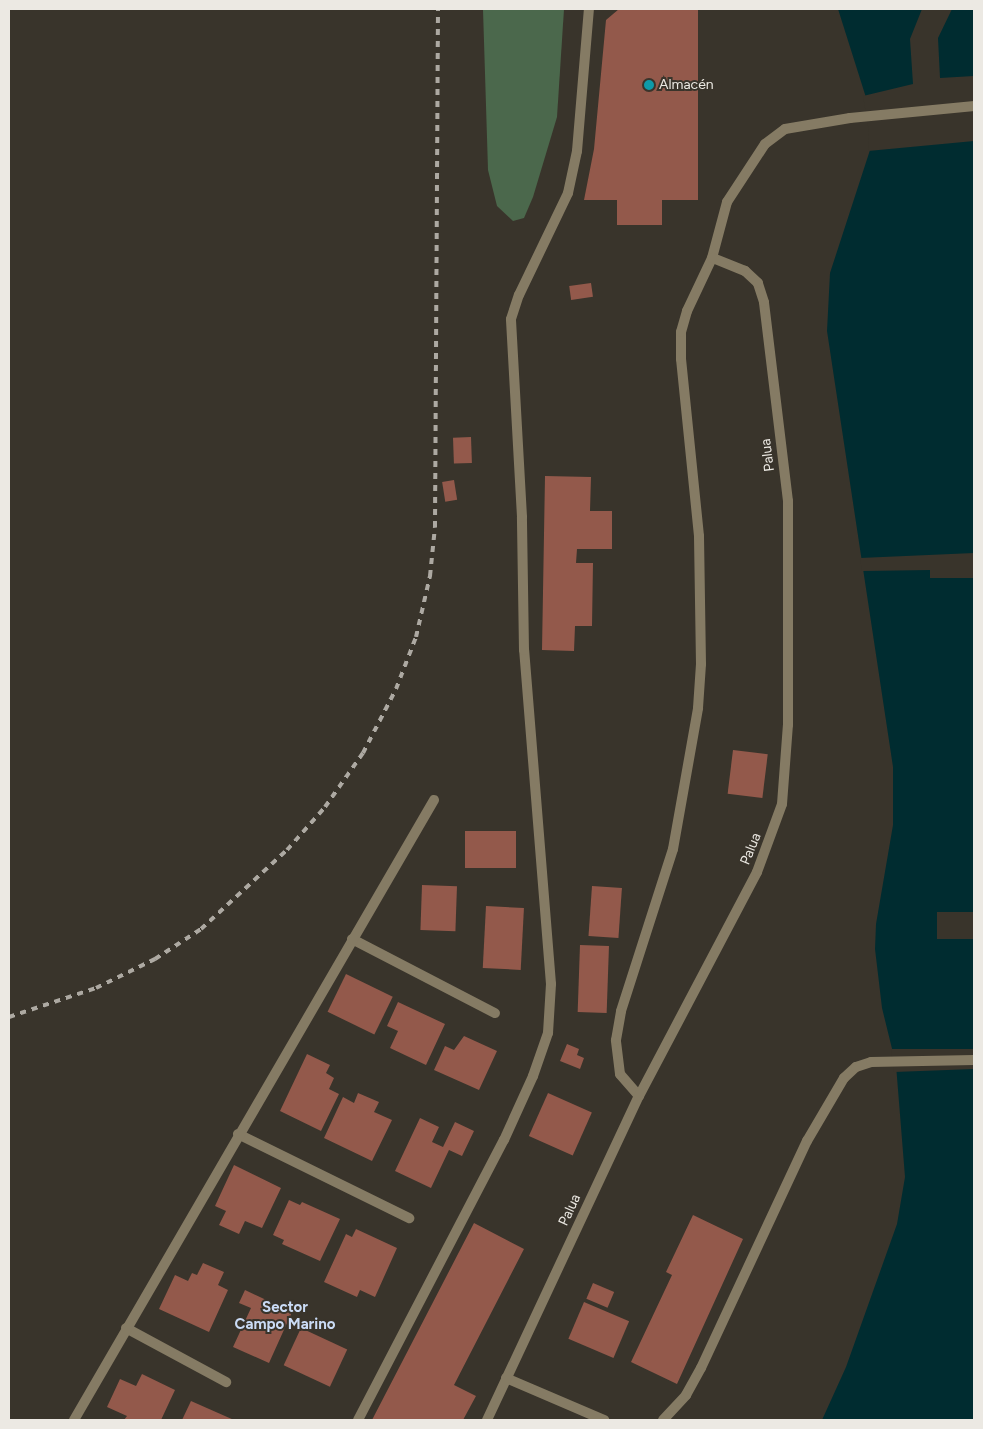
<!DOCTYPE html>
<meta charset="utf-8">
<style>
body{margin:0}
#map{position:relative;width:983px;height:1429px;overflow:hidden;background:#39342b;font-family:Figtree,sans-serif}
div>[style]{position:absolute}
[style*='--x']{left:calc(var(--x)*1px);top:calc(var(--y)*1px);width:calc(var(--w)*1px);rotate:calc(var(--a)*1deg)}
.green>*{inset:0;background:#4b684c}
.water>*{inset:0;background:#002c30}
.pier>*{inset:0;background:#39342b;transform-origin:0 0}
.building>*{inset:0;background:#93594b;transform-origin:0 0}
.street>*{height:10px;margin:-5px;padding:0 5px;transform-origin:5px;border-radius:5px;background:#857b64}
.rail>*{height:4px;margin-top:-2px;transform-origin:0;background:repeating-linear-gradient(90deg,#ada9a2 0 6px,transparent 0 12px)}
.dots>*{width:14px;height:14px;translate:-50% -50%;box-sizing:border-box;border:2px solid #39342b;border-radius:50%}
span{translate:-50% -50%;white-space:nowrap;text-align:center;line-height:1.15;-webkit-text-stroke:4px #39342b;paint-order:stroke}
.poi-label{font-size:14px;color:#ece9e3}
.left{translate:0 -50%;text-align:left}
.street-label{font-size:14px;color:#ece9e3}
.neighbourhood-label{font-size:15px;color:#cadbf5;font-weight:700}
.frame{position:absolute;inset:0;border:10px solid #ece9e3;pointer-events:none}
</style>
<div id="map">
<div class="green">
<i style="clip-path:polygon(483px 9px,564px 9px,557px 117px,533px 197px,524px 218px,513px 221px,497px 206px,488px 170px)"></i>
</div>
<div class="water">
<i style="clip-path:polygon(838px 9px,974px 9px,974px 1420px,822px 1420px,846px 1367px,897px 1224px,905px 1177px,896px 1065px,882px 1008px,875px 949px,876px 924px,893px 825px,893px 767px,827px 331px,830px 273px,870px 150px,869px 107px)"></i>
</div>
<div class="pier">
<i style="clip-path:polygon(922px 9px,952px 9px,938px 38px,940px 78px,974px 76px,974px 141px,868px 151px,869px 132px,863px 96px,913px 84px,910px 39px)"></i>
<i style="clip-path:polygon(974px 553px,974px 578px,930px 578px,930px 570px,862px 571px,860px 558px)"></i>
<i style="left:974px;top:912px;width:27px;height:37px;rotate:90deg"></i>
<i style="clip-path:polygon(891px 1049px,974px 1049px,974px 1069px,894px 1072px)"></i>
</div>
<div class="building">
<i style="clip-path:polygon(619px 9px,698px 9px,698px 200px,662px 200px,662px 225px,617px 225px,617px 200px,584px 200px,594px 149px,606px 20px)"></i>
<i style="left:591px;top:283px;width:14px;height:22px;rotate:82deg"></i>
<i style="left:471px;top:437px;width:26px;height:18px;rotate:88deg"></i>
<i style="clip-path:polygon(545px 476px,591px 477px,590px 511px,612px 511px,612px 549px,577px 549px,576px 563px,593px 563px,592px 626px,575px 626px,574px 651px,542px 650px)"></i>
<i style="left:454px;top:480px;width:20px;height:12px;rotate:81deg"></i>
<i style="left:733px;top:750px;width:35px;height:44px;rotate:7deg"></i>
<i style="left:465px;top:831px;width:51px;height:37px"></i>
<i style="left:422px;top:885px;width:35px;height:45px;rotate:2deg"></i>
<i style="left:592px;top:886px;width:30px;height:50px;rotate:4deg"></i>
<i style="left:486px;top:906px;width:38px;height:62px;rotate:3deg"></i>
<i style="left:580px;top:945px;width:29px;height:67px;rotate:2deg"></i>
<i style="left:346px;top:974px;width:52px;height:42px;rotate:26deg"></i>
<i style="clip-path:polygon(398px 1002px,445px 1024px,426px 1065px,390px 1048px,398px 1031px,387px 1026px)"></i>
<i style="clip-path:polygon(464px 1036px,497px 1051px,479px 1090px,434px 1070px,445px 1046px,454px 1050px)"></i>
<i style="clip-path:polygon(567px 1044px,579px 1049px,577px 1055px,584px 1058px,580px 1069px,560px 1061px)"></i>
<i style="clip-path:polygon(307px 1054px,330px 1065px,326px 1073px,334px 1078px,329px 1089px,339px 1094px,321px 1131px,280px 1111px)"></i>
<i style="clip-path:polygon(358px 1093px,379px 1102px,374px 1112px,392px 1120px,372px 1161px,324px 1138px,343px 1097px,354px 1103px)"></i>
<i style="left:548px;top:1093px;width:48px;height:47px;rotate:24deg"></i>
<i style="clip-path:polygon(420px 1118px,439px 1127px,432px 1142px,443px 1147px,455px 1122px,474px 1131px,462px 1156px,449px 1150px,431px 1188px,395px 1171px)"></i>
<i style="clip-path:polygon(234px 1165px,281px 1188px,262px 1228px,245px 1221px,239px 1234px,219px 1225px,226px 1211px,215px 1206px)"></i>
<i style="clip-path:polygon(289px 1200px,300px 1205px,302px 1202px,340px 1219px,320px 1261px,282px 1244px,284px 1240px,273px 1235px)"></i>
<i style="clip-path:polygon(693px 1215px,743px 1239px,677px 1384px,631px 1362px,672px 1275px,666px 1272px)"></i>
<i style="clip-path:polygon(474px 1223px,524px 1249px,454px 1385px,476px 1396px,463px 1420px,372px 1420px)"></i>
<i style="clip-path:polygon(356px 1229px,397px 1248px,375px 1297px,360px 1290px,357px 1297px,324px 1282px,346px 1234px,352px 1237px)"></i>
<i style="clip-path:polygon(203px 1263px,224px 1272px,218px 1285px,228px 1290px,209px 1332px,159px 1309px,175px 1275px,188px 1281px,192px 1273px,197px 1275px)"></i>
<i style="left:593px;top:1283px;width:23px;height:17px;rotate:23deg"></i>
<i style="clip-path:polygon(245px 1290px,292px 1312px,269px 1363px,233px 1347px,251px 1308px,239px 1303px)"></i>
<i style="left:584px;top:1302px;width:49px;height:40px;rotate:23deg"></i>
<i style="left:301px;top:1328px;width:51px;height:41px;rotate:25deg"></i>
<i style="clip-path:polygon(142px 1374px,175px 1390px,161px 1420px,124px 1420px,127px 1416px,107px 1407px,120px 1379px,136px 1386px)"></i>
<i style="clip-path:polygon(191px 1401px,234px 1420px,182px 1420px)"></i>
</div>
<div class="street">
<i style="--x:352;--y:939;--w:161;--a:27.4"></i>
<i style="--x:639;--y:1096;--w:29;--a:-131"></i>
<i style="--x:620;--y:1074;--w:34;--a:-97"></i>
<i style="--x:616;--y:1040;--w:29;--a:-80"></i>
<i style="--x:621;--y:1011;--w:170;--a:-72.2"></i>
<i style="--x:673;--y:849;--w:143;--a:-79.9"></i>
<i style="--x:698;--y:708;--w:44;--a:-86.1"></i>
<i style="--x:701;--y:664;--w:128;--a:-90.9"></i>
<i style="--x:699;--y:536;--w:178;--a:-95.8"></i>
<i style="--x:681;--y:359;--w:27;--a:-90"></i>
<i style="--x:681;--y:332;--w:22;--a:-74"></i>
<i style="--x:687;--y:311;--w:59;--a:-64.7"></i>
<i style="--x:712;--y:258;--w:58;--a:-75"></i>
<i style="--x:727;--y:202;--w:69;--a:-56.8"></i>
<i style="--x:765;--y:144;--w:25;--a:-37"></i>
<i style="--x:785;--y:129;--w:66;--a:-9.6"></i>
<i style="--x:850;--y:118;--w:125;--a:-5.5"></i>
<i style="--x:238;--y:1134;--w:191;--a:26.2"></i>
<i style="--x:126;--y:1328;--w:114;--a:28.4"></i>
<i style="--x:506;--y:1378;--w:107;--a:23.2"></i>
<i style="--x:74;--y:1420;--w:717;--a:-59.86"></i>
<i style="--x:358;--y:1420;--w:316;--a:-62.5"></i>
<i style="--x:504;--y:1140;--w:70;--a:-65.6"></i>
<i style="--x:533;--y:1076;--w:46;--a:-70.8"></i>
<i style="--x:548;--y:1033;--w:49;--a:-86.5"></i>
<i style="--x:551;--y:984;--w:335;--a:-94.6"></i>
<i style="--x:524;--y:650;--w:133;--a:-90.9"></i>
<i style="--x:522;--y:517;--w:198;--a:-93.2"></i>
<i style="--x:511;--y:319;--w:25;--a:-72"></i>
<i style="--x:519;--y:295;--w:113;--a:-64.3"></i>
<i style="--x:568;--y:193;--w:43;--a:-77.9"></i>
<i style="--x:577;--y:151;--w:143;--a:-85.2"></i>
<i style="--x:487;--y:1420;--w:358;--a:-64.9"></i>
<i style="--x:639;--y:1096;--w:253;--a:-62.2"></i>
<i style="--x:757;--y:872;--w:72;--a:-69.8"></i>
<i style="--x:782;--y:804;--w:79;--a:-85.7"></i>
<i style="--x:788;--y:725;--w:224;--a:-90"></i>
<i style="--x:788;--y:501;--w:200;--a:-96.9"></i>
<i style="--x:764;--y:302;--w:20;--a:-108"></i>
<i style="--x:758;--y:283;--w:18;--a:-137"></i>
<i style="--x:745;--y:271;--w:35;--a:-158"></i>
<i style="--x:663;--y:1420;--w:34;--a:-47"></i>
<i style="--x:686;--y:1395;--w:31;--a:-61"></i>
<i style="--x:701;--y:1368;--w:251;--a:-65"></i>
<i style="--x:807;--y:1141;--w:73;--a:-59.6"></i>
<i style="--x:844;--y:1078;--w:16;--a:-43"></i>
<i style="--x:856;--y:1067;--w:16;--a:-18"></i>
<i style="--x:871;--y:1062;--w:103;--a:-1.1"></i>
</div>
<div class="rail">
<i style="--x:9;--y:1017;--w:92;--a:-18.4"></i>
<i style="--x:96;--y:988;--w:66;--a:-26.2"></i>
<i style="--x:155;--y:959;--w:55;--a:-33.1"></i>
<i style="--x:201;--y:929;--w:117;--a:-42.6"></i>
<i style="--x:287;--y:850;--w:57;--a:-48.5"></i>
<i style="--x:325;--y:807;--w:66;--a:-54.9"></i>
<i style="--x:363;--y:753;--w:72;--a:-62.7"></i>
<i style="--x:396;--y:689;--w:56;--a:-69"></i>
<i style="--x:416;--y:637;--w:63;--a:-77.1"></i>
<i style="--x:430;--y:576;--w:49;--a:-84.2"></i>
<i style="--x:435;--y:527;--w:518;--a:-89.67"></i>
</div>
<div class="dots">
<i style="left:649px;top:85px;background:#0f9aa8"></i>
</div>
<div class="poi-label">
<span class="left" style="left:659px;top:85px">Almacén</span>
</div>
<div class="street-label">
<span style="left:768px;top:455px;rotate:-97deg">Palua</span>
<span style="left:751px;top:849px;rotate:-68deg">Palua</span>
<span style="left:570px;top:1210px;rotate:-65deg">Palua</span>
</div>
<div class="neighbourhood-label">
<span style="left:285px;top:1316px">Sector<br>Campo Marino</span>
</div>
<div class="frame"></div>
</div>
